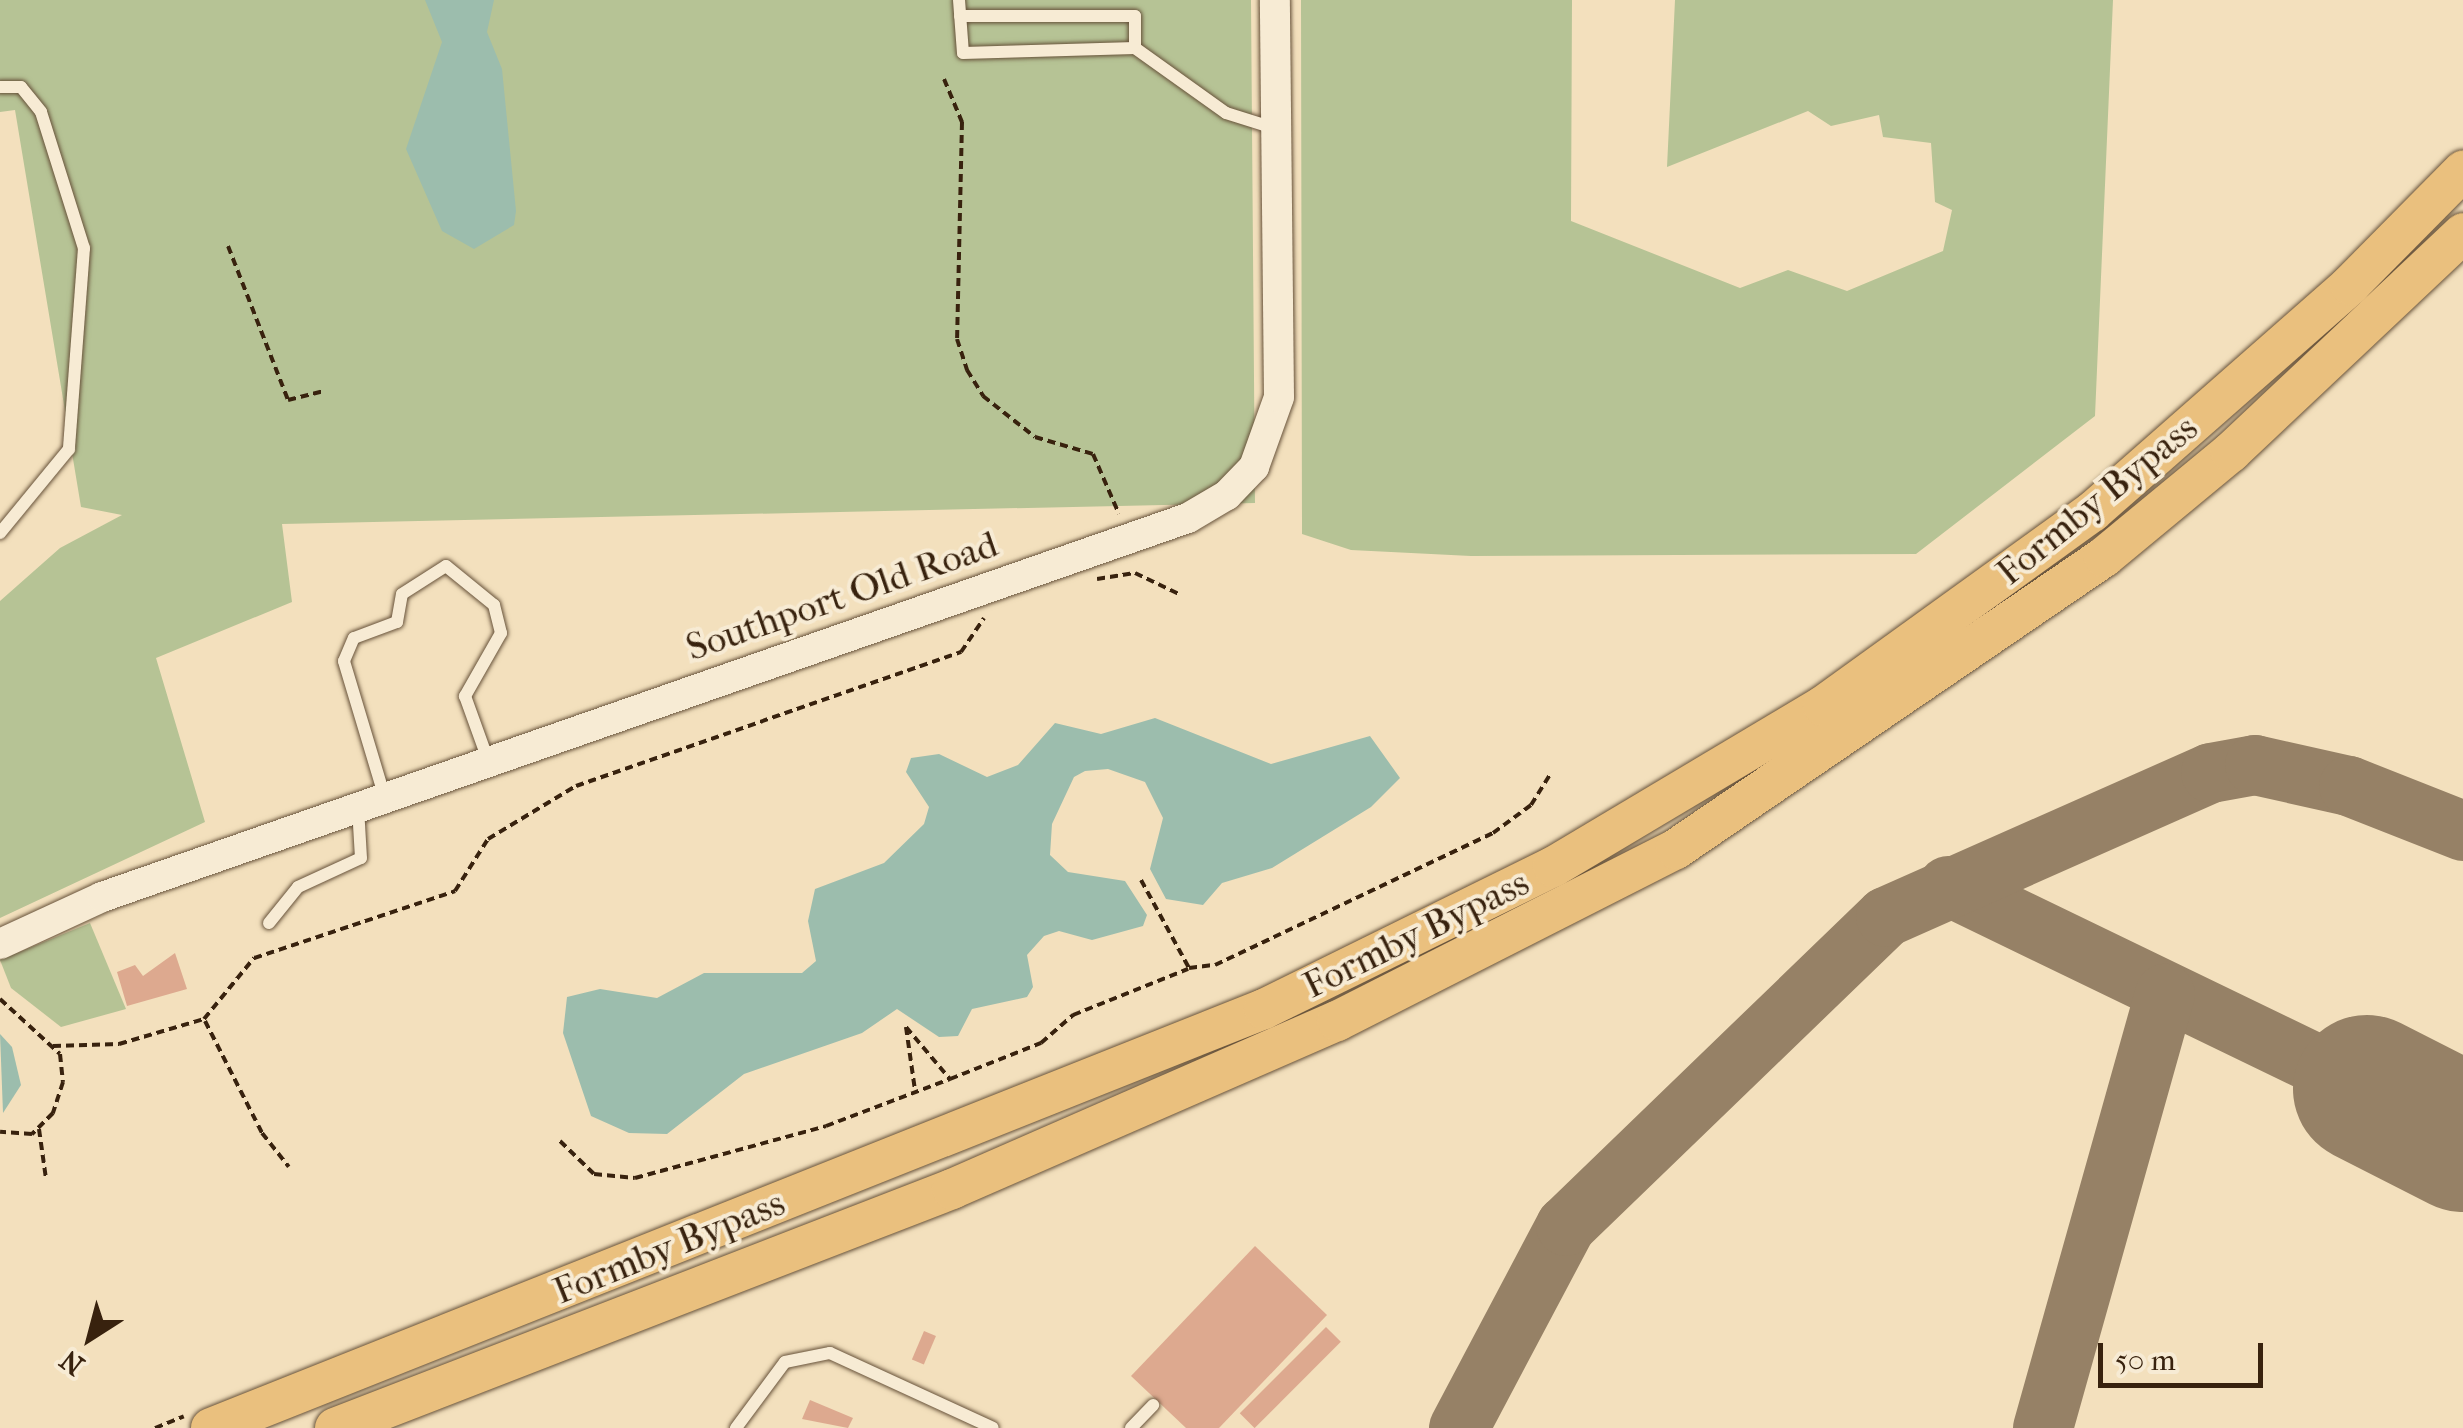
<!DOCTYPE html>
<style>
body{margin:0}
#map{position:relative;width:2463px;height:1428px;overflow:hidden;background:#f3e0bd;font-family:"IM FELL French Canon",serif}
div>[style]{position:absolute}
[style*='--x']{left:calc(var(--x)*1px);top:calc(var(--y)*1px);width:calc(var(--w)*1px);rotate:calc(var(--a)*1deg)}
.green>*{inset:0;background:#b6c395}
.water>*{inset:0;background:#9cbdad}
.taxiway>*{height:60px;margin:-30px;padding:0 30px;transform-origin:30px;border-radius:30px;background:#968166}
.runway>*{height:148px;margin:-74px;padding:0 74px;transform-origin:74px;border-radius:74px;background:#968166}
.building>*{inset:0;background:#dda98f;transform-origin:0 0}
.path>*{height:4px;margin-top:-2px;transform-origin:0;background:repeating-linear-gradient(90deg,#38220e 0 8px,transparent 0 13px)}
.roads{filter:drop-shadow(0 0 2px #67523a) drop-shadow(0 0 2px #67523a)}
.service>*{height:12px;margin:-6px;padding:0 6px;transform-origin:6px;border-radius:6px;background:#f7ebd4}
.tertiary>*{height:30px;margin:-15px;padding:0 15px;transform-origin:15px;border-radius:15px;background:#f7ebd4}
.trunk>*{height:40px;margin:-20px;padding:0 20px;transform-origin:20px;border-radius:20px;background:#eac07e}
span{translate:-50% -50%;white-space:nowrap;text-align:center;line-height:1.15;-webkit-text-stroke:8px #f7ebd4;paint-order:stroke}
.street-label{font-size:38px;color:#38220e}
.north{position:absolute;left:40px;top:1288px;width:100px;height:100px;-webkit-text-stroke:8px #f7ebd4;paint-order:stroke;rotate:216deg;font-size:28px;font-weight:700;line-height:40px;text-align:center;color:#38220e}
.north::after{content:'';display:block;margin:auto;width:35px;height:45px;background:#38220e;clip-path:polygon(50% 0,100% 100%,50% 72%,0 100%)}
.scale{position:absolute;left:2098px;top:1343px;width:165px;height:45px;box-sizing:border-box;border:5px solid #38220e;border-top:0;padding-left:12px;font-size:30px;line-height:35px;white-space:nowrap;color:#38220e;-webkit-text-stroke:8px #f7ebd4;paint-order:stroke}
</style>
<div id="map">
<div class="green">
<i style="clip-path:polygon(0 0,1251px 0,1255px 503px,282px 524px,292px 602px,156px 658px,205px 822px,0 918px,0 601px,60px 548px,122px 515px,81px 507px,15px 110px,0 112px)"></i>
<i style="clip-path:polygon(1301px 0,1572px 0,1571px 221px,1740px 288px,1788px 270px,1847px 291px,1943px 251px,1952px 210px,1935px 202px,1931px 143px,1883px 137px,1879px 115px,1831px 126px,1808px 111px,1667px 167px,1675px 0,2113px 0,2095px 416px,1916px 554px,1471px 556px,1351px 550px,1302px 534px)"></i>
<i style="clip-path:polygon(90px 923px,126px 1009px,61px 1027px,11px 988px,0 960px)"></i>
</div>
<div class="water">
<i style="clip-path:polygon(425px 0,494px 0,487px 32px,502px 69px,516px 211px,514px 225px,474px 249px,442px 231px,406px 149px,442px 42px)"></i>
<i style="clip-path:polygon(1155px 718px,1271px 764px,1370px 736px,1400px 778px,1371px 807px,1272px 868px,1222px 883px,1203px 905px,1166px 899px,1150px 869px,1163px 818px,1145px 782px,1108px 769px,1085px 771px,1074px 777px,1052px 824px,1050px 855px,1068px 872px,1125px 881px,1147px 915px,1143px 926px,1092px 940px,1059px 931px,1044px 936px,1027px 955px,1033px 987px,1027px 997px,972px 1009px,958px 1036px,939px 1037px,897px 1009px,862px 1033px,744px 1074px,667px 1134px,629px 1133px,591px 1116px,563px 1033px,567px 997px,600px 989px,657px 998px,704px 973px,802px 973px,816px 961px,808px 921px,815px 889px,884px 863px,924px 824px,929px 807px,906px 772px,911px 758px,939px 754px,987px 777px,1018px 765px,1055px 723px,1101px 734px)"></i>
<i style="clip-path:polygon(0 1034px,12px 1047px,21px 1085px,3px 1113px)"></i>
</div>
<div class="taxiway">
<i style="--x:1948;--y:886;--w:466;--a:25.8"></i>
<i style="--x:1459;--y:1428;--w:229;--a:-62.1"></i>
<i style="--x:1566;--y:1226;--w:445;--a:-44"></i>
<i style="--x:1886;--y:917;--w:355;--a:-23.9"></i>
<i style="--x:2211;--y:773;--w:45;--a:-10.3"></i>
<i style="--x:2255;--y:765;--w:96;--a:12.6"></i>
<i style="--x:2349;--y:786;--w:123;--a:21.5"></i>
<i style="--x:2043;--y:1428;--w:451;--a:-74.3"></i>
</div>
<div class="runway">
<i style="--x:2367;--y:1089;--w:108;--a:27"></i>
</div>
<div class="building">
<i style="clip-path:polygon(175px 953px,187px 989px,127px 1006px,117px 972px,135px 965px,143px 976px)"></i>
<i style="clip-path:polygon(1255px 1246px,1327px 1315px,1219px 1428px,1186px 1428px,1131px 1376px)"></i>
<i style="left:1326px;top:1327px;width:21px;height:122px;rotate:45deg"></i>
<i style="left:924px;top:1331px;width:13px;height:31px;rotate:23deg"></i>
<i style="clip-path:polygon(810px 1400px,853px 1418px,848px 1428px,802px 1419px)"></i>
</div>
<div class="path">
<i style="--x:944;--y:79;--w:47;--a:67.3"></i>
<i style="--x:962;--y:122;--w:217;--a:91.3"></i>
<i style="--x:957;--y:339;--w:33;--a:72"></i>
<i style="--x:967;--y:370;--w:31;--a:58"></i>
<i style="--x:983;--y:396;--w:66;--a:38.3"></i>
<i style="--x:1035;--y:437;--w:60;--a:16.3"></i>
<i style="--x:1093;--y:454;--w:65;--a:66.6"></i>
<i style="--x:228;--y:246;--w:165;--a:68.7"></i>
<i style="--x:288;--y:400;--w:37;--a:-14"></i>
<i style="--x:1097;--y:579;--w:38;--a:-9"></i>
<i style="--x:1135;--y:573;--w:51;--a:25.6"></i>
<i style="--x:1141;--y:880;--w:100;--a:61.4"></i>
<i style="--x:1189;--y:968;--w:26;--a:-7"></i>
<i style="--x:1215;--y:965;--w:308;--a:-25.4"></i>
<i style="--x:1493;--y:833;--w:47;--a:-36.4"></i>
<i style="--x:1531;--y:805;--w:36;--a:-58"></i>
<i style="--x:0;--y:999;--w:81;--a:42.5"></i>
<i style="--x:60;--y:1054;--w:28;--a:84"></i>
<i style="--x:63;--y:1082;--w:33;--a:108"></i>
<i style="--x:53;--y:1113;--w:30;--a:135"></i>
<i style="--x:32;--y:1134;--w:32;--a:-176"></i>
<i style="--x:205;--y:1021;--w:126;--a:63"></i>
<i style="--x:262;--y:1133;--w:43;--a:51.5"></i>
<i style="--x:906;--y:1027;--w:68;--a:49.8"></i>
<i style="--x:950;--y:1079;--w:98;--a:-21.6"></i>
<i style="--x:1041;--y:1043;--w:43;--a:-41.2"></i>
<i style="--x:1073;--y:1015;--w:124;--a:-21.8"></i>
<i style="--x:906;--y:1027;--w:64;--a:81.9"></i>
<i style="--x:53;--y:1046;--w:66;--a:-1.7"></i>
<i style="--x:119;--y:1044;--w:89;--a:-16.4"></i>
<i style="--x:204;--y:1019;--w:79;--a:-50.7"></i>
<i style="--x:254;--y:958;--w:212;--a:-18.4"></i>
<i style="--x:455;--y:891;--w:62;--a:-57.6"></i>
<i style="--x:488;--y:839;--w:103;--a:-31.1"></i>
<i style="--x:576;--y:786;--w:408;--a:-19.2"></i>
<i style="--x:961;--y:652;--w:41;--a:-55.9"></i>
<i style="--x:39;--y:1129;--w:50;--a:82"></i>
<i style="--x:560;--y:1141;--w:47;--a:44.1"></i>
<i style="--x:594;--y:1174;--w:41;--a:5.6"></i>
<i style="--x:635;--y:1178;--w:198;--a:-15.2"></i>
<i style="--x:826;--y:1126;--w:133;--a:-20.8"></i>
<i style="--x:155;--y:1428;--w:31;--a:-22"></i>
</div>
<div class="roads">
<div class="service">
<i style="--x:959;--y:0;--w:53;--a:85.7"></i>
<i style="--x:963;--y:53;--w:172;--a:-1.7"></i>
<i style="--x:1135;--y:48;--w:112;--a:35.5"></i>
<i style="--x:1226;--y:113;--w:50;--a:17.4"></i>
<i style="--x:960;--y:16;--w:175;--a:0"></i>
<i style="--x:1135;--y:16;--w:32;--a:90"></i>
<i style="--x:0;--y:87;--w:21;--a:0"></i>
<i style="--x:21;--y:87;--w:32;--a:51"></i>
<i style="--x:41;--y:112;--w:143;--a:72.5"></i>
<i style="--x:84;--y:248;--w:202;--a:94.3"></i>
<i style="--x:69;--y:449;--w:109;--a:129.4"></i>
<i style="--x:385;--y:798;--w:143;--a:-106.7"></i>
<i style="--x:344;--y:661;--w:25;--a:-67"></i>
<i style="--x:354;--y:638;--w:46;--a:-20.4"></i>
<i style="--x:397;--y:622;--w:28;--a:-80"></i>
<i style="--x:402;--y:594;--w:52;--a:-32.5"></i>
<i style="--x:446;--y:566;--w:62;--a:39.1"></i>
<i style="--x:494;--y:605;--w:29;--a:76"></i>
<i style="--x:501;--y:633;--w:73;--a:119.7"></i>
<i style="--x:465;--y:696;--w:68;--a:70.2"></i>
<i style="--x:269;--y:923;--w:46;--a:-51.1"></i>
<i style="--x:298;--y:887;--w:69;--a:-24.7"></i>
<i style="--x:361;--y:858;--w:50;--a:-93.4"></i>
<i style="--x:736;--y:1428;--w:82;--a:-53.4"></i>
<i style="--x:785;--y:1362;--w:46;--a:-11.3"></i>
<i style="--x:830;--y:1353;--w:179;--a:24.7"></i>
<i style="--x:1131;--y:1428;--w:32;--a:-46"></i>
</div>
<div class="tertiary">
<i style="--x:0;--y:944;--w:112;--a:-24.7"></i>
<i style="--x:102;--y:897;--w:1150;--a:-19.24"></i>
<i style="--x:1188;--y:518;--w:45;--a:-30.5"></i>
<i style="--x:1227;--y:495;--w:39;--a:-46"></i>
<i style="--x:1254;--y:467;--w:74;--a:-70.3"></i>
<i style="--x:1279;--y:397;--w:397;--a:-90.6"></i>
</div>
<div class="trunk">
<i style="--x:211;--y:1428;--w:1133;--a:-21.7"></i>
<i style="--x:1264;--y:1009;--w:322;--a:-26.2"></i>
<i style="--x:1553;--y:867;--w:314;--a:-30.8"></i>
<i style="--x:1823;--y:706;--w:332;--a:-35.8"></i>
<i style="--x:2092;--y:512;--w:344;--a:-41.3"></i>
<i style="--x:2350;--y:285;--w:161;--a:-45.3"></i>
<i style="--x:335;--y:1428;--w:662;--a:-21.17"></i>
<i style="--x:952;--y:1189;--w:420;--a:-23.6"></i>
<i style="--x:1337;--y:1021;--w:380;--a:-26.9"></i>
<i style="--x:1676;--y:849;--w:518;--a:-34.3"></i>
<i style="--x:2104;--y:557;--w:165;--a:-39.6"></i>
<i style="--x:2231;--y:452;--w:319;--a:-43.3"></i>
</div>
</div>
<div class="street-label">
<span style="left:2097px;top:500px;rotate:-39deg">Formby Bypass</span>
<span style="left:842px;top:596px;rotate:-19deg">Southport Old Road</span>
<span style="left:1416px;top:934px;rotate:-26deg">Formby Bypass</span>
<span style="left:669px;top:1247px;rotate:-22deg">Formby Bypass</span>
</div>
<div class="north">N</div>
<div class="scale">50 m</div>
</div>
